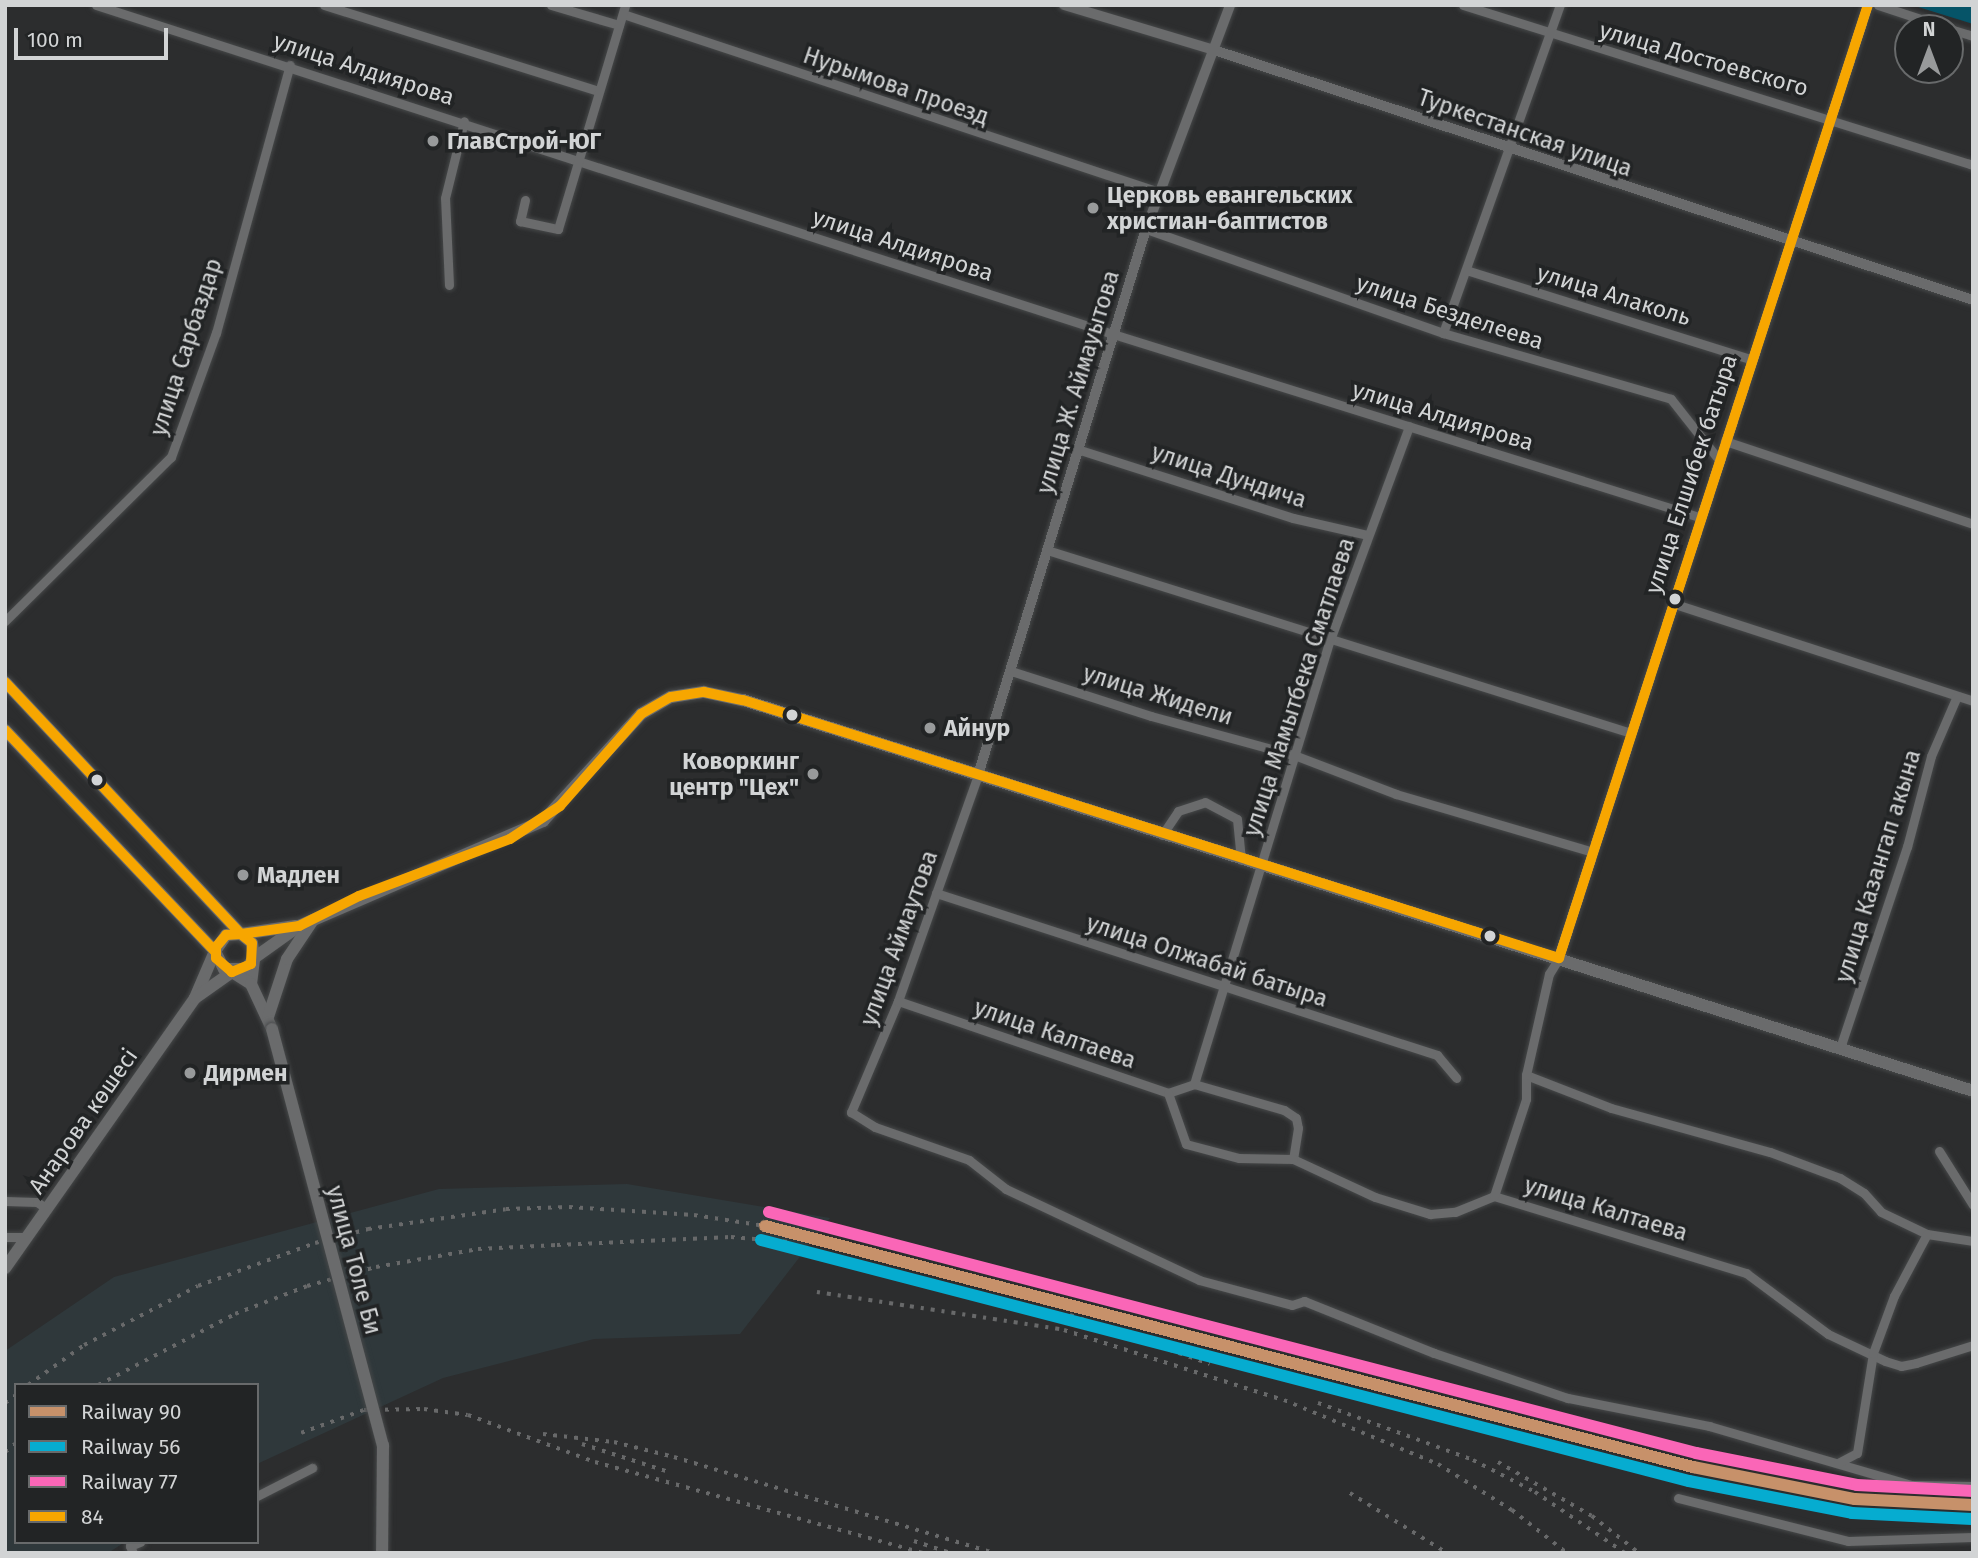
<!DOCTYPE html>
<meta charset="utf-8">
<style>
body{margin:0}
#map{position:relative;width:1978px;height:1558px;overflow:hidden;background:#2c2d2e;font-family:"Fira Sans",sans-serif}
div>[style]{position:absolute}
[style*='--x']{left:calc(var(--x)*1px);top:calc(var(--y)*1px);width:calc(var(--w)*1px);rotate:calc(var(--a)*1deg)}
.built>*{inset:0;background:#2f383b}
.green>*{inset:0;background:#065468}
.roads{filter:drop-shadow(0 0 2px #464849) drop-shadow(0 0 2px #464849)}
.minor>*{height:9px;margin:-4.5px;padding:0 4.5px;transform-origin:4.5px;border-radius:4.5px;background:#6a6b6c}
.tertiary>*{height:10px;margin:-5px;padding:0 5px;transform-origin:5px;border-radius:5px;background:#6a6b6c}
.secondary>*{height:12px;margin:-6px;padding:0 6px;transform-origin:6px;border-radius:6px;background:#6a6b6c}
.rail>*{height:3.5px;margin-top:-1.75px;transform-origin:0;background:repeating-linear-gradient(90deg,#68696a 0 3.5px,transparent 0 10.5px)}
.bridges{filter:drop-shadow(0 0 2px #464849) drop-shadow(0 0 2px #464849)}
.secondary-bridge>*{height:12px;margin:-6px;padding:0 6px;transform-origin:6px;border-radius:6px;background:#6a6b6c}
.bus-1>*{height:10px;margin:-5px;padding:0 5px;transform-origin:5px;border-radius:5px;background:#f7a600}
.rail-1>*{height:12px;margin:-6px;padding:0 6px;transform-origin:6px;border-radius:6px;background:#c7916a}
.rail-2>*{height:12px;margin:-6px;padding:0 6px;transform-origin:6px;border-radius:6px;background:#06acd0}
.rail-3>*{height:12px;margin:-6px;padding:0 6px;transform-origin:6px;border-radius:6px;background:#fa66b7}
.dots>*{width:19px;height:19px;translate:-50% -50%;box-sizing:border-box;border:4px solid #222425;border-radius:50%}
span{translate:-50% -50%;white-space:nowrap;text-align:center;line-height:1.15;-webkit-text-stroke:7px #222425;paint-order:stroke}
.street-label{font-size:23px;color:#d2d4d5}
.poi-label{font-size:23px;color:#d2d4d5;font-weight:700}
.left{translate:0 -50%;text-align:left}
.right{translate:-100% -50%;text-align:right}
.frame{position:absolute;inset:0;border:7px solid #d2d4d5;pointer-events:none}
.legend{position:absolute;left:14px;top:1383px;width:245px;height:161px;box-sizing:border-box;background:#222425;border:2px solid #686a6b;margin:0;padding:9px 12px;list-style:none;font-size:21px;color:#d2d4d5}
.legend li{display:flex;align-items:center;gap:14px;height:35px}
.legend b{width:35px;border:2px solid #686a6b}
.north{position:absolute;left:1894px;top:14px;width:70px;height:70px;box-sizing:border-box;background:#222425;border:2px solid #686a6b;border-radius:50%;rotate:0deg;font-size:19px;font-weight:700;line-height:28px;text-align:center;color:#d2d4d5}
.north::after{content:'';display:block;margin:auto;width:24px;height:32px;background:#989a9b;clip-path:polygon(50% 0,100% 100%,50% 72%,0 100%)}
.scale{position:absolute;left:14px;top:28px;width:154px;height:32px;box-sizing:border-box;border:4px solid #d2d4d5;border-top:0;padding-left:9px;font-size:21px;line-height:24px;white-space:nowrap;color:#d2d4d5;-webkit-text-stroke:5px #222425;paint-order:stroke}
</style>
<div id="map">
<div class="built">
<i style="clip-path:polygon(627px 1184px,830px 1218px,740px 1334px,594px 1339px,443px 1378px,257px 1464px,257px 1385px,16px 1385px,16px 1542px,125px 1542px,108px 1553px,5px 1553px,5px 1351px,114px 1277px,439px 1189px)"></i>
</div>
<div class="green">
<i style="clip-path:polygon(1912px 5px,1973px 5px,1973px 24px)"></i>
</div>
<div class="roads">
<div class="minor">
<i style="--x:96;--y:5;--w:1069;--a:17.93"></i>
<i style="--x:1113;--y:334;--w:614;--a:17.34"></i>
<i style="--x:324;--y:5;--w:288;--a:17.4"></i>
<i style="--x:551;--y:5;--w:71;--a:16.4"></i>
<i style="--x:1463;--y:5;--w:535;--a:17.42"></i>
<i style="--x:1878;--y:5;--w:74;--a:18.2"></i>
<i style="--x:623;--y:14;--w:565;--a:18.37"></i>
<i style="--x:1950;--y:29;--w:24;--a:17"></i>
<i style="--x:525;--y:200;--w:22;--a:103"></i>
<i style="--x:520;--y:221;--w:39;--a:12"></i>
<i style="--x:558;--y:229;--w:234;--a:-73.3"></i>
<i style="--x:1146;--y:229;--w:315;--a:19.3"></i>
<i style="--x:1443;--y:333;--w:237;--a:16.1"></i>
<i style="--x:1671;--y:399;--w:78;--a:51.8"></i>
<i style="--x:1466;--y:270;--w:298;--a:17.4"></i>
<i style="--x:449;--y:285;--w:87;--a:-92.6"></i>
<i style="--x:445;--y:198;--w:79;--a:-76.1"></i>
<i style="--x:1443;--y:333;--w:348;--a:-70.4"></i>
<i style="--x:1725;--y:441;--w:262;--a:18.5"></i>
<i style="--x:1080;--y:450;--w:224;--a:17.7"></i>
<i style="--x:1293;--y:518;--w:77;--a:12.8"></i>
<i style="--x:1047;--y:550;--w:612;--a:17.4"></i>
<i style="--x:1672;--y:603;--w:317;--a:18"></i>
<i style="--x:5;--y:621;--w:233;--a:-44.7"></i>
<i style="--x:171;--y:457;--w:132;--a:-70.1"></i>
<i style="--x:216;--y:333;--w:278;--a:-74.6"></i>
<i style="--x:1011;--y:671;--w:147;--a:17.8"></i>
<i style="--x:1151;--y:716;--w:148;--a:15.3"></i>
<i style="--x:1294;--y:755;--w:109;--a:20.9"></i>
<i style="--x:1396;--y:794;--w:205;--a:16.4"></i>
<i style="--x:978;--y:775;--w:240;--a:109.5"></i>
<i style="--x:898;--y:1001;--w:121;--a:112.9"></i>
<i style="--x:851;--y:1112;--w:28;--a:32"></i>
<i style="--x:875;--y:1127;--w:100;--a:19.3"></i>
<i style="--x:969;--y:1160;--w:47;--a:38.1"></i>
<i style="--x:1006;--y:1189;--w:213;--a:25.2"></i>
<i style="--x:1199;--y:1280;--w:96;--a:15"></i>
<i style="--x:1292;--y:1305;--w:13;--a:-18"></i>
<i style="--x:1304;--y:1301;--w:140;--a:21.8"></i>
<i style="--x:1434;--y:1353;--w:141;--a:18.6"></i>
<i style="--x:1568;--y:1398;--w:144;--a:11.2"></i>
<i style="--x:1709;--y:1426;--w:210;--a:16.3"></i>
<i style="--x:1911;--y:1485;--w:62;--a:0.9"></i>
<i style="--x:1162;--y:835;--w:29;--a:-56"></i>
<i style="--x:1178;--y:811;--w:28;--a:-18"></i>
<i style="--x:1205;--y:802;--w:36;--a:28"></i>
<i style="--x:1237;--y:819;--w:41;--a:84.4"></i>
<i style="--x:936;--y:893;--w:527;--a:17.92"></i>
<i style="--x:1437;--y:1055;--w:30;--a:50"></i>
<i style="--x:898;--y:1001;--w:285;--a:18.8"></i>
<i style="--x:1168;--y:1093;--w:28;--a:-19"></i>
<i style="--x:1194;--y:1084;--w:94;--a:16.1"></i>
<i style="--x:1284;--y:1110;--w:14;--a:34"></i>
<i style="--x:1296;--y:1118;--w:10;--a:79"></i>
<i style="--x:1298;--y:1128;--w:31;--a:99"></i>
<i style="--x:1293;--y:1159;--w:90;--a:24.9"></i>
<i style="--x:1375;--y:1197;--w:58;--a:17.2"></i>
<i style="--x:1430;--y:1214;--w:25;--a:-5"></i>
<i style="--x:1455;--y:1212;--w:42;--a:-22.3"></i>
<i style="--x:1494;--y:1196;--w:264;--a:17"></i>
<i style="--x:1746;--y:1273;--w:102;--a:36.6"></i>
<i style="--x:1828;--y:1334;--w:63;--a:25.3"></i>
<i style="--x:1885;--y:1361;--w:17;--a:17"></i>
<i style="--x:1901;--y:1366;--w:15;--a:-11"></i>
<i style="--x:1916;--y:1363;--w:60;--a:-17.5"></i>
<i style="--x:1840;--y:1048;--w:212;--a:-71.6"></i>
<i style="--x:1907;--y:847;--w:94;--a:-75.2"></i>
<i style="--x:1931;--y:756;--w:65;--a:-66.6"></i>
<i style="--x:1526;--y:1075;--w:91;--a:21.2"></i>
<i style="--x:1611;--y:1108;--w:165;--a:15.5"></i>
<i style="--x:1770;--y:1152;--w:75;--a:20.4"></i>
<i style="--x:1840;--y:1178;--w:28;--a:32"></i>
<i style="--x:1864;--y:1193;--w:25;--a:48"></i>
<i style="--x:1881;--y:1212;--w:51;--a:25.6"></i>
<i style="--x:1927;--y:1234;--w:47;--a:8.7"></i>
<i style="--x:1194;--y:1084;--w:464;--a:-73"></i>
<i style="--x:1330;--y:640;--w:228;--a:-69.7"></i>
<i style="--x:1168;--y:1093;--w:54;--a:70.6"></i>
<i style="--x:1186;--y:1144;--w:55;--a:14.8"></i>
<i style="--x:1239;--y:1158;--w:54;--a:1.1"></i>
<i style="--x:1939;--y:1151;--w:64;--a:57.8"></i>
<i style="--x:1494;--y:1196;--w:102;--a:-71.7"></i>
<i style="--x:1526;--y:1099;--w:24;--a:-90"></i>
<i style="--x:1526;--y:1075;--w:104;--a:-77.2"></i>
<i style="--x:1549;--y:974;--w:19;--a:-58"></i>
<i style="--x:5;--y:1201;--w:32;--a:2"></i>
<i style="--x:37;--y:1202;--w:12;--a:35"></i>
<i style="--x:5;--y:1237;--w:22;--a:0"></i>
<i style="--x:1838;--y:1463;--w:21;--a:-28"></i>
<i style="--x:1857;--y:1453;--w:101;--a:-80.9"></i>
<i style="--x:1873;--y:1353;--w:61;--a:-69.8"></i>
<i style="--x:1894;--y:1296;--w:70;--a:-62"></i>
<i style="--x:257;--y:1496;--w:62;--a:-27"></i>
<i style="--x:1678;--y:1498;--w:175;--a:14.2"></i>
<i style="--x:1848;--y:1541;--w:125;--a:-1.8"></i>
<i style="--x:133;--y:1553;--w:8;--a:-113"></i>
<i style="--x:130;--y:1546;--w:11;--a:-22"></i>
</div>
<div class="tertiary">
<i style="--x:1064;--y:5;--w:157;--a:16.7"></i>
<i style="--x:1214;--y:50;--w:799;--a:18.23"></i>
<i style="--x:978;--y:775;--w:571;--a:-72.9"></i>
<i style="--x:1146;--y:229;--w:239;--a:-69.4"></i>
<i style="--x:1559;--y:958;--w:1002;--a:-72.04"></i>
</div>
<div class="secondary">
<i style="--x:5;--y:682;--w:345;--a:46.9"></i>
<i style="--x:241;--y:934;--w:14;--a:39"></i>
<i style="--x:252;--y:943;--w:15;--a:82"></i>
<i style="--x:254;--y:958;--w:14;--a:126"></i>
<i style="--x:246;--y:969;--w:22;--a:180"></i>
<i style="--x:224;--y:969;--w:20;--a:-117"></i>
<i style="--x:215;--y:951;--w:19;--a:-55"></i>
<i style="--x:226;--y:935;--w:15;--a:-4"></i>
<i style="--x:241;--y:934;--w:55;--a:-8.4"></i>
<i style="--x:5;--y:730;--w:305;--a:46.5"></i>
<i style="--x:215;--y:951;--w:51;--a:113.1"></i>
<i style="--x:195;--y:998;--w:330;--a:125.1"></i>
<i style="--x:251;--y:984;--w:26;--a:-83"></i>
<i style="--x:254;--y:958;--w:55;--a:-35.4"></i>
<i style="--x:299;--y:926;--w:266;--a:-23.3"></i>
<i style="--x:543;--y:821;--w:145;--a:-47.5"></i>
<i style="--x:641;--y:714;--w:34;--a:-30"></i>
<i style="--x:671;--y:697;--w:33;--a:-9"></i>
<i style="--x:704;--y:692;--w:40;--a:12"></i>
<i style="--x:743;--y:700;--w:1291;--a:17.63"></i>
<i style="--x:195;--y:998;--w:45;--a:-35.1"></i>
<i style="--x:232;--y:972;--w:22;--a:32"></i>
<i style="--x:251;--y:984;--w:50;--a:65"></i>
<i style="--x:268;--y:1017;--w:61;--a:-71.9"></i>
<i style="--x:287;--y:959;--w:47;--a:-56.3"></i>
</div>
</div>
<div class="rail">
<i style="--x:817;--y:1292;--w:250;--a:8.7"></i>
<i style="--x:1064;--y:1330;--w:231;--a:17.7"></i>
<i style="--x:1284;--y:1400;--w:167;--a:22.6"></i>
<i style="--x:1438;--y:1464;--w:87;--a:31.9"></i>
<i style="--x:1512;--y:1510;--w:70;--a:38"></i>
<i style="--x:1070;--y:1315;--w:148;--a:19.3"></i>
<i style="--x:28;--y:1385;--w:69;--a:-35.5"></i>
<i style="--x:84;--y:1345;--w:128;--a:-27.4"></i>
<i style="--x:198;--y:1286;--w:125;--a:-20.2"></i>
<i style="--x:315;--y:1243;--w:55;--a:-14.8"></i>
<i style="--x:368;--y:1229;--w:139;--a:-8.2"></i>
<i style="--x:506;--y:1209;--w:63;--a:-1.8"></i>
<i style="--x:569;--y:1207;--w:125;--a:3.7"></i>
<i style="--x:694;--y:1215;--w:72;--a:8.8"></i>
<i style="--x:98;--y:1385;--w:154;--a:-27.4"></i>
<i style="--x:235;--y:1314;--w:77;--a:-21.3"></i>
<i style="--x:307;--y:1286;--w:72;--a:-15.4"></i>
<i style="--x:376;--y:1267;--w:104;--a:-10"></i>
<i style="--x:478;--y:1249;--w:79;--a:-2.9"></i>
<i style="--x:557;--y:1245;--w:174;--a:-2.6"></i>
<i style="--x:731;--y:1237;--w:59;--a:4.8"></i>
<i style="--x:5;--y:1403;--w:14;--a:-36"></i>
<i style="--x:1318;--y:1403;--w:165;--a:20.2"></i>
<i style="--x:1473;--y:1460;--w:70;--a:27.3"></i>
<i style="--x:1535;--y:1492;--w:109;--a:34.1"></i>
<i style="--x:301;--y:1433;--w:67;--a:-20.1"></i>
<i style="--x:364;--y:1410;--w:60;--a:-1"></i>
<i style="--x:424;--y:1409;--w:44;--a:7.8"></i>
<i style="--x:468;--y:1415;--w:135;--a:20.3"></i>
<i style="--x:595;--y:1462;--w:341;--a:15.5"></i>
<i style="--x:543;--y:1434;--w:71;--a:6.4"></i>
<i style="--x:614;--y:1442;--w:62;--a:14"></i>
<i style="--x:674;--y:1457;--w:334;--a:16.7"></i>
<i style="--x:582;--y:1444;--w:91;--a:17.8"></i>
<i style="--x:5;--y:1452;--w:14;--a:-39"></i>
<i style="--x:1498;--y:1462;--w:108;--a:29.9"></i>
<i style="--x:1592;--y:1516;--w:60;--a:38.2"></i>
<i style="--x:1350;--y:1493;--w:114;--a:31.7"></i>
<i style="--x:914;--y:1541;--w:40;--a:18"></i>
</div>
<div class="bridges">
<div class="secondary-bridge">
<i style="--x:272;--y:1029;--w:431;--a:75.1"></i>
<i style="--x:383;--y:1445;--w:108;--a:90.5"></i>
</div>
</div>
<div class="bus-1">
<i style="--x:5;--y:682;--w:345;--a:46.9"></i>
<i style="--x:5;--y:730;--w:305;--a:46.5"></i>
<i style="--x:241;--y:934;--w:14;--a:39"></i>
<i style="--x:252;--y:943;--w:21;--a:93"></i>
<i style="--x:251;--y:964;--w:21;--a:157"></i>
<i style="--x:232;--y:972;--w:21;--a:-139"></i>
<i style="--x:216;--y:958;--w:11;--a:-90"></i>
<i style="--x:216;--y:947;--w:16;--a:-50"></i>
<i style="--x:226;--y:935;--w:15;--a:-4"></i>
<i style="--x:241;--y:934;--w:59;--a:-7.9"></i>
<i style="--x:299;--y:926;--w:67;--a:-26.6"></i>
<i style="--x:359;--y:896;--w:161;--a:-20.7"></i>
<i style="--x:510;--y:839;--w:60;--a:-33.4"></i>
<i style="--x:560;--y:806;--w:123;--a:-48.6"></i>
<i style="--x:641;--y:714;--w:34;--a:-30"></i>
<i style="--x:671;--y:697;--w:33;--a:-9"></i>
<i style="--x:704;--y:692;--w:40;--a:12"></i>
<i style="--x:743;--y:700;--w:856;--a:17.55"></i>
<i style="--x:1559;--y:958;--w:1002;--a:-72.04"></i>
</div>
<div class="rail-1">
<i style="--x:765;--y:1226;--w:959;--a:14.56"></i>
<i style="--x:1693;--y:1467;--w:165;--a:11.2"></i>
<i style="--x:1855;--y:1499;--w:118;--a:2.9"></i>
</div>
<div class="rail-2">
<i style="--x:761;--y:1240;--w:959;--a:14.56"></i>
<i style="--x:1689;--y:1481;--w:166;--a:11.1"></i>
<i style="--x:1852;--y:1513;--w:120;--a:2.9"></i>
</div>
<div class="rail-3">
<i style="--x:769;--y:1212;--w:958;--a:14.57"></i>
<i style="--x:1696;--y:1453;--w:164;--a:11.2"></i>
<i style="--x:1857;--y:1485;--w:116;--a:3"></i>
</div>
<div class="dots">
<i style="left:433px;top:141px;background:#989a9b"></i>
<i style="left:1093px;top:208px;background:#989a9b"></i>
<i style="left:1675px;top:599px;background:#d2d4d5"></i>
<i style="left:792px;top:715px;background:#d2d4d5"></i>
<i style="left:930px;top:728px;background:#989a9b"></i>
<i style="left:813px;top:774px;background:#989a9b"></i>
<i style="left:97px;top:780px;background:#d2d4d5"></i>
<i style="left:243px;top:875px;background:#989a9b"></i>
<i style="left:1490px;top:936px;background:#d2d4d5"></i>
<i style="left:190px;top:1073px;background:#989a9b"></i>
</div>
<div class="street-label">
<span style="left:1704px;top:59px;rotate:16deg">улица Достоевского</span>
<span style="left:364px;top:69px;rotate:18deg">улица Алдиярова</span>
<span style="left:896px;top:86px;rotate:19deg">Нурымова проезд</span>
<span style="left:1525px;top:133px;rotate:19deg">Туркестанская улица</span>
<span style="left:903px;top:245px;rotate:18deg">улица Алдиярова</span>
<span style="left:1614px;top:295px;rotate:17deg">улица Алаколь</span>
<span style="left:1450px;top:312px;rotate:18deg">улица Безделеева</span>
<span style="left:186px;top:347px;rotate:-72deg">улица Сарбаздар</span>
<span style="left:1078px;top:382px;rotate:-73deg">улица Ж. Аймауытова</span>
<span style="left:1443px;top:416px;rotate:17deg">улица Алдиярова</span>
<span style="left:1691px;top:474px;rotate:-72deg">улица Елшибек батыра</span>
<span style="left:1229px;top:476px;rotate:18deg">улица Дундича</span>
<span style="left:1299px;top:687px;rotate:-72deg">улица Мамытбека Сматлаева</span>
<span style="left:1158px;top:695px;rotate:17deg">улица Жидели</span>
<span style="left:1878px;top:866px;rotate:-73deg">улица Казангап акына</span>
<span style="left:899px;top:938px;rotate:-70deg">улица Аймаутова</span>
<span style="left:1207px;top:961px;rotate:18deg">улица Олжабай батыра</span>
<span style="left:1055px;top:1034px;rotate:19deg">улица Калтаева</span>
<span style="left:83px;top:1121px;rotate:-55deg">Анарова көшесі</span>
<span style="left:1606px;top:1209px;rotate:17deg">улица Калтаева</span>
<span style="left:354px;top:1260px;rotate:75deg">улица Толе Би</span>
</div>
<div class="poi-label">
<span class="left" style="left:447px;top:141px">ГлавСтрой-ЮГ</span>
<span class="left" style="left:1107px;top:208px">Церковь евангельских<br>христиан-баптистов</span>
<span class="left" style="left:944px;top:728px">Айнур</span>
<span class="right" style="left:799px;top:774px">Коворкинг<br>центр "Цех"</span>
<span class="left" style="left:257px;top:875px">Мадлен</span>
<span class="left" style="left:204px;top:1073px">Дирмен</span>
</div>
<div class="frame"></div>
<ul class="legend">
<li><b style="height:9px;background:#c7916a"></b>Railway 90</li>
<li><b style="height:9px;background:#06acd0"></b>Railway 56</li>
<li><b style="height:9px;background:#fa66b7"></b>Railway 77</li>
<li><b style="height:9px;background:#f7a600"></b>84</li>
</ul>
<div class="north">N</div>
<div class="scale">100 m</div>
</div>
